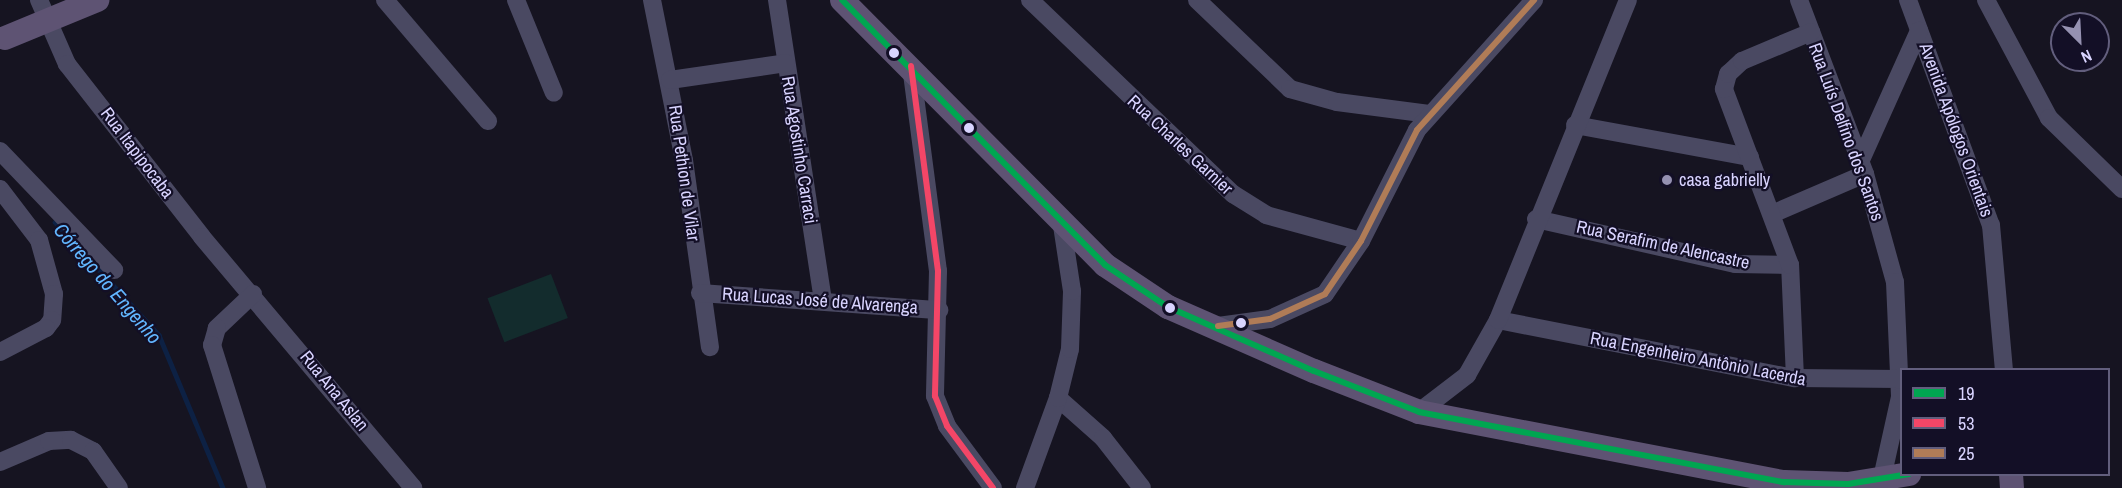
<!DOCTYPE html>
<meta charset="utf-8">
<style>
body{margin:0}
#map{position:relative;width:2122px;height:488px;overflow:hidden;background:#161421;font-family:"Archivo Narrow",sans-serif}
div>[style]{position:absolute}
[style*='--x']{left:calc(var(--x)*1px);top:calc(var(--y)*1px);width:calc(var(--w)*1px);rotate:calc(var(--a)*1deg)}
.green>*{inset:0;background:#132c2d;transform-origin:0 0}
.stream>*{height:4.5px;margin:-2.25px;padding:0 2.25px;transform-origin:2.25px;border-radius:2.25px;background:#0d2144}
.minor>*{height:18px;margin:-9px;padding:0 9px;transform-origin:9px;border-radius:9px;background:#4a4962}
.major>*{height:24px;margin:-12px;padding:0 12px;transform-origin:12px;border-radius:12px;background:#5e5373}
.bus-1>*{height:6px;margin:-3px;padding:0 3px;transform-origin:3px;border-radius:3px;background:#00a651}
.bus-2>*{height:6px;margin:-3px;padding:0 3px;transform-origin:3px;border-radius:3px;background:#f34667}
.bus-3>*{height:6px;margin:-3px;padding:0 3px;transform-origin:3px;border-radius:3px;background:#b07c57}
.dots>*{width:16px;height:16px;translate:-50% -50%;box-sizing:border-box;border:3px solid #130f26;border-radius:50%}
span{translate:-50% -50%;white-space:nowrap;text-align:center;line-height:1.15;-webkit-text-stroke:4.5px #130f26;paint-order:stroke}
.street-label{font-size:18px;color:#d9d4ff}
.poi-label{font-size:18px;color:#d9d4ff}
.left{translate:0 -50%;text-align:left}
.water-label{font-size:20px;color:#62b6ff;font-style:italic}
.legend{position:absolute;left:1900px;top:368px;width:210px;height:108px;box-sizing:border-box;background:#130f26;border:2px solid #625e7d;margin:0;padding:8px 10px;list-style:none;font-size:18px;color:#d9d4ff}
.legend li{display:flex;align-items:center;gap:12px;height:30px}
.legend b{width:30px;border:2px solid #625e7d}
.north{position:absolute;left:2050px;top:12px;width:60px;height:60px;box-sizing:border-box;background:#130f26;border:2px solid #625e7d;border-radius:50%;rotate:156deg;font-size:16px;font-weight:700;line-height:24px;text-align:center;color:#d9d4ff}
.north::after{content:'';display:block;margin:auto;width:21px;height:27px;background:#9591b1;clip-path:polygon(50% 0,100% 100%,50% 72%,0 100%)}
</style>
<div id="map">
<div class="green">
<i style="left:551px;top:274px;width:47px;height:68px;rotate:69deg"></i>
</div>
<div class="stream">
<i style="--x:55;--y:222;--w:154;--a:47.4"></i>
<i style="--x:159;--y:335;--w:166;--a:67.3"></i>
</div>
<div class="minor">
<i style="--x:39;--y:0;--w:70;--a:66.4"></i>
<i style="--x:67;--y:64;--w:219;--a:52"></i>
<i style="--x:202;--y:237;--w:328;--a:49.9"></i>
<i style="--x:385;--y:0;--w:159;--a:49.6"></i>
<i style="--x:516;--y:0;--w:100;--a:67.8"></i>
<i style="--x:652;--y:0;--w:163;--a:78.7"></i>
<i style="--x:684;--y:160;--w:189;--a:82.1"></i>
<i style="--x:777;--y:0;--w:303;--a:81.3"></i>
<i style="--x:1030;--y:0;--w:281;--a:43.7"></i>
<i style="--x:1233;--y:194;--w:39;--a:32"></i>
<i style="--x:1266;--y:215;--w:98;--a:15.3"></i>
<i style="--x:1197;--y:0;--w:129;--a:43.7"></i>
<i style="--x:1290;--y:89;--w:49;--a:15.5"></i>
<i style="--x:1337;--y:102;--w:93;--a:7.4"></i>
<i style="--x:1799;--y:0;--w:186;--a:69.2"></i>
<i style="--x:1865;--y:174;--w:112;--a:74.5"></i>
<i style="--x:1895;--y:282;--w:115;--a:87.5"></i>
<i style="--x:1900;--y:397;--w:83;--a:102.5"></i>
<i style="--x:1908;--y:0;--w:240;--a:69.8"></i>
<i style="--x:1991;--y:225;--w:146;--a:84.9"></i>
<i style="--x:1986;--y:0;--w:134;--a:61.9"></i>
<i style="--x:2049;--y:118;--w:102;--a:44.2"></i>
<i style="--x:911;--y:66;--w:207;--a:82.5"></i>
<i style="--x:938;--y:271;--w:125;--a:91.4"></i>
<i style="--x:935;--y:396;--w:32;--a:68"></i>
<i style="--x:947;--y:426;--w:77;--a:53.4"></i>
<i style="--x:670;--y:80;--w:117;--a:-8.3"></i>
<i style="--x:1575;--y:125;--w:178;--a:10.4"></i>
<i style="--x:0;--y:151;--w:165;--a:46.2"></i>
<i style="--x:1860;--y:162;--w:144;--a:-65.8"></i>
<i style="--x:0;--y:189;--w:64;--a:52.6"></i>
<i style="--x:39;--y:240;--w:56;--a:74.5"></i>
<i style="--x:54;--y:294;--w:26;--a:94"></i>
<i style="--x:52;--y:320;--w:10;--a:127"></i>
<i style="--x:46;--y:328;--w:52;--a:152.4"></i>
<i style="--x:1772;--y:214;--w:101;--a:-23.3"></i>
<i style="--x:1536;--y:219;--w:204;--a:12.7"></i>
<i style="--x:1735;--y:264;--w:55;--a:1"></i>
<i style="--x:700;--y:293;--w:240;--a:4.1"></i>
<i style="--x:253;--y:294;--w:50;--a:136.6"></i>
<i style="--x:217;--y:328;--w:18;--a:106"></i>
<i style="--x:212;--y:345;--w:150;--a:72.5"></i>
<i style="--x:1498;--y:320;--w:303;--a:11.1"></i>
<i style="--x:1795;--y:378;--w:105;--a:0.5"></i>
<i style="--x:1218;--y:326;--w:52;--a:-7.7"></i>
<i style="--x:1270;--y:319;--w:60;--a:-24.4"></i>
<i style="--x:1325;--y:294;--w:64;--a:-55.8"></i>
<i style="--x:1361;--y:241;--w:124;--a:-63.2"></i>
<i style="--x:1417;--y:130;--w:175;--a:-48"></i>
<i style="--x:1795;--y:378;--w:113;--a:-92.5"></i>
<i style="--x:1790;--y:265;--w:188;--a:-110.6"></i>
<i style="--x:1724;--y:89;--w:16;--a:-75"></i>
<i style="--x:1728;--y:74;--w:19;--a:-43"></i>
<i style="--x:1742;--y:61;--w:75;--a:-22.8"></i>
<i style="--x:1058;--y:398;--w:60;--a:41.6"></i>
<i style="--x:1103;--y:438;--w:63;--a:52"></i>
<i style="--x:1419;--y:412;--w:61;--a:-37.6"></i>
<i style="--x:1467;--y:375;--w:63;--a:-60.6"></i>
<i style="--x:1498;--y:320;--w:345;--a:-67.9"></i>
<i style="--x:0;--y:462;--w:53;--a:-23.2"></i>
<i style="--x:49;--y:441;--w:22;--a:-3"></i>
<i style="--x:71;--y:440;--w:25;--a:27"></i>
<i style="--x:93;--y:451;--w:45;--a:54.9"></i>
<i style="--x:1025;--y:488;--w:96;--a:-69.9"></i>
<i style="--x:1058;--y:398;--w:50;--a:-76.2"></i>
<i style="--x:1070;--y:349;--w:58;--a:-88"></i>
<i style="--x:1072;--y:291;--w:66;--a:-98.7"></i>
</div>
<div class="major">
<i style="--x:842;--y:0;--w:373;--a:45.2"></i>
<i style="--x:1105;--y:265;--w:76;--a:33.7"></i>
<i style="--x:1168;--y:307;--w:159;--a:23.7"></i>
<i style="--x:1314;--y:371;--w:113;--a:21.3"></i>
<i style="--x:1419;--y:412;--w:372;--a:10.9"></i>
<i style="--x:1784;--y:482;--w:64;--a:1.8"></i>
<i style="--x:1848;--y:484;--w:62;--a:-9.3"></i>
<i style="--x:5;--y:38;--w:100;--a:-22.4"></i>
<i style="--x:2011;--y:474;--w:14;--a:86"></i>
</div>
<div class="bus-1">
<i style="--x:842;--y:0;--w:373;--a:45.2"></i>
<i style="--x:1105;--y:265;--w:76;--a:33.7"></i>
<i style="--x:1168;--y:307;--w:159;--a:23.7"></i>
<i style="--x:1314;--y:371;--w:113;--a:21.3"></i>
<i style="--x:1419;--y:412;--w:372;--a:10.9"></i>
<i style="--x:1784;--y:482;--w:64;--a:1.8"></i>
<i style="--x:1848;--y:484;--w:62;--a:-9.3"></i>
</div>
<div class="bus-2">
<i style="--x:911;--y:66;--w:207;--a:82.5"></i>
<i style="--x:938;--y:271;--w:125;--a:91.4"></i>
<i style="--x:935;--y:396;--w:32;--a:68"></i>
<i style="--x:947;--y:426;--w:77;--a:53.4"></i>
</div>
<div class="bus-3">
<i style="--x:1218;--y:326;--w:52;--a:-7.7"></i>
<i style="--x:1270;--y:319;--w:60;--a:-24.4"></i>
<i style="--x:1325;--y:294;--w:64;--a:-55.8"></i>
<i style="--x:1361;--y:241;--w:124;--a:-63.2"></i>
<i style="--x:1417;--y:130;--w:175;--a:-48"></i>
</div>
<div class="dots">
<i style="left:894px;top:53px;background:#d9d4ff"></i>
<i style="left:969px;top:128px;background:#d9d4ff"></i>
<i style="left:1667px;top:180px;background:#9591b1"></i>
<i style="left:1170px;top:308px;background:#d9d4ff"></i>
<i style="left:1241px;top:323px;background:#d9d4ff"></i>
</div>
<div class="street-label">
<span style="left:1956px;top:130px;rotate:70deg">Avenida Apólogos Orientais</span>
<span style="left:1846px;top:132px;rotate:70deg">Rua Luís Delfino dos Santos</span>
<span style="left:1180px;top:145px;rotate:43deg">Rua Charles Garnier</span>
<span style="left:799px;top:150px;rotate:81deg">Rua Agostinho Carraci</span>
<span style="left:137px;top:153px;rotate:53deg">Rua Itapipocaba</span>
<span style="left:684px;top:173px;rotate:82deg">Rua Pethion de Vilar</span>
<span style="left:1663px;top:245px;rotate:12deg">Rua Serafim de Alencastre</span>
<span style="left:820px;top:301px;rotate:4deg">Rua Lucas José de Alvarenga</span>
<span style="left:1698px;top:359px;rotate:11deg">Rua Engenheiro Antônio Lacerda</span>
<span style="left:334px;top:391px;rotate:51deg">Rua Ana Aslan</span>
</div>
<div class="poi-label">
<span class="left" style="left:1679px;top:180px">casa gabrielly</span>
</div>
<div class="water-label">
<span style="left:108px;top:283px;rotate:49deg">Córrego do Engenho</span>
</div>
<ul class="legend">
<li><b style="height:8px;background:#00a651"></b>19</li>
<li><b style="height:8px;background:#f34667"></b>53</li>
<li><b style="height:8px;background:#b07c57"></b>25</li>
</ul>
<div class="north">N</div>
</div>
